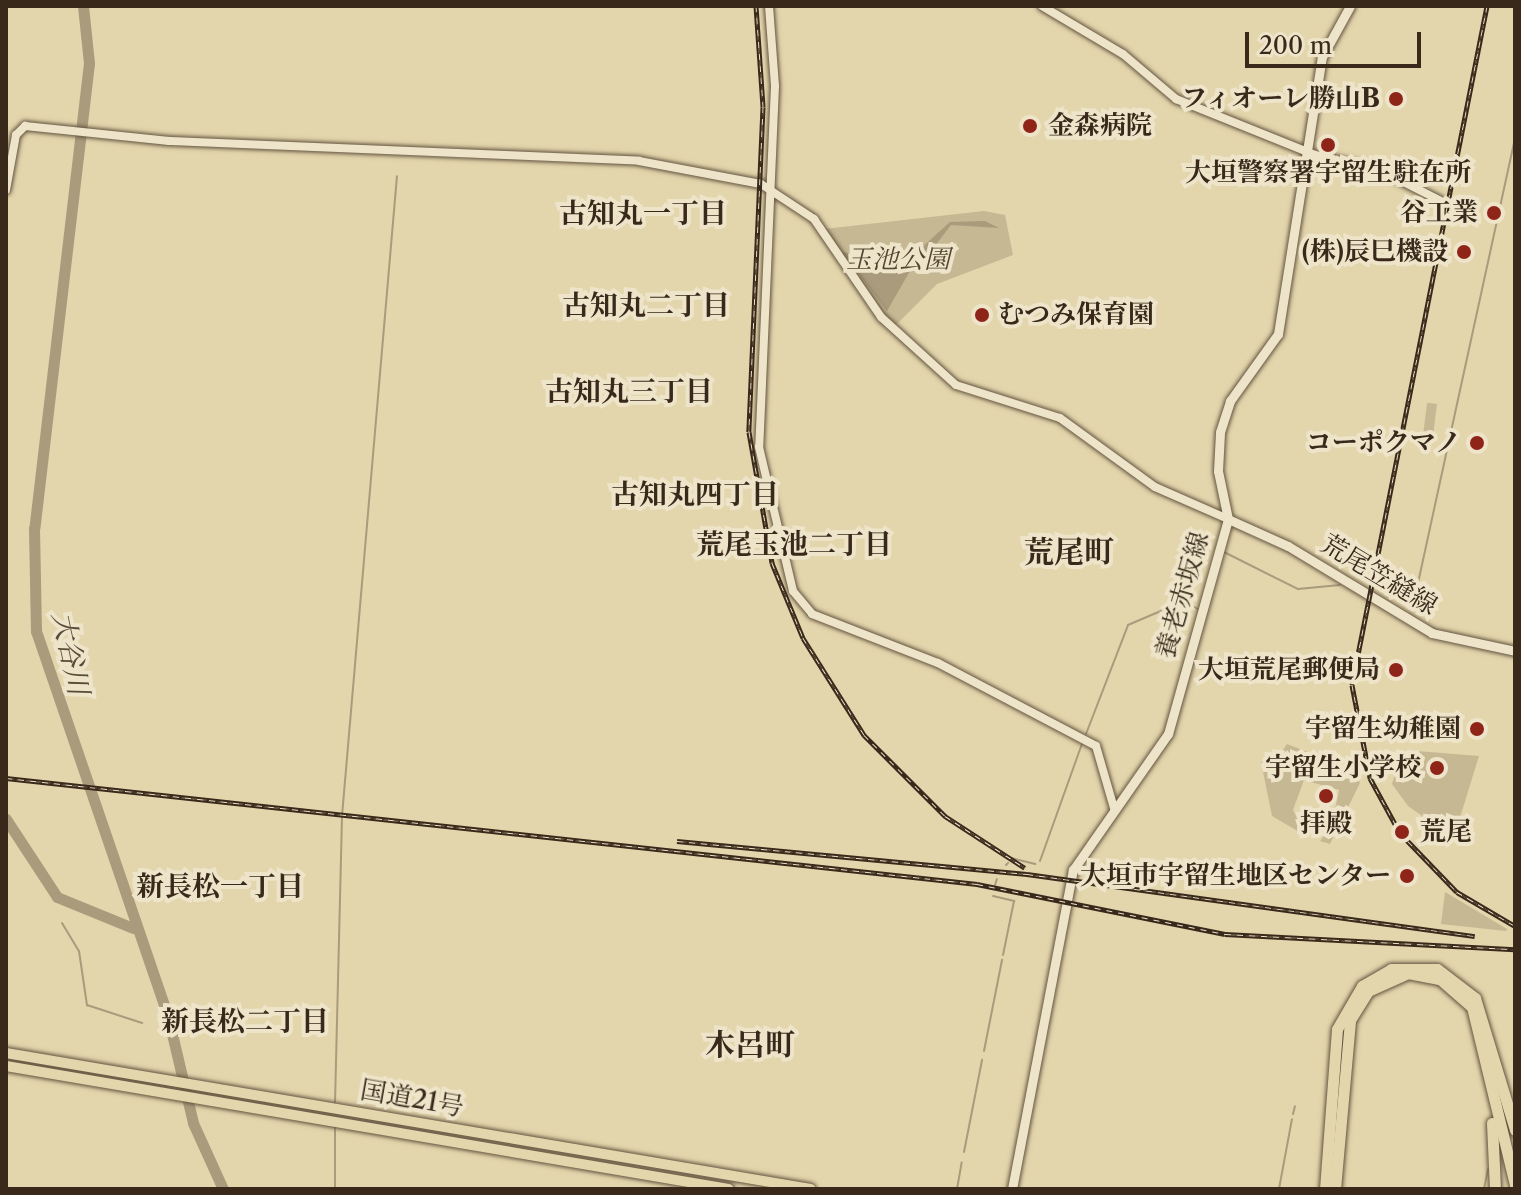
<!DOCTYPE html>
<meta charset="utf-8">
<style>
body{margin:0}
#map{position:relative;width:1521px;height:1195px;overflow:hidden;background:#e3d5ac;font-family:"Libre Caslon Text","Noto Serif JP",serif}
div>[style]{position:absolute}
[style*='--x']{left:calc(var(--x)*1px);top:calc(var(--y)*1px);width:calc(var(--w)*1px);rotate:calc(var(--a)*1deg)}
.green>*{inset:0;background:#c6b893;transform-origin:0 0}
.water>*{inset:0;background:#a99b7b}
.stream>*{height:2px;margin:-1px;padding:0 1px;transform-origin:1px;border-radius:1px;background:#a99b7b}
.river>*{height:11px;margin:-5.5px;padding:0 5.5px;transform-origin:5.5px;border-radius:5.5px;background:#a99b7b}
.roads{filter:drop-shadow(0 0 2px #63543f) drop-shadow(0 0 2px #63543f)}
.tertiary>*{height:8px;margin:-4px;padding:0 4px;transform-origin:4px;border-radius:4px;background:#ede4c9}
.secondary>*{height:9px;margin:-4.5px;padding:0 4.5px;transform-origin:4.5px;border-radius:4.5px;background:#ede4c9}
.trunk>*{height:10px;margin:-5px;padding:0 5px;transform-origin:5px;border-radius:5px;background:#e3d5ac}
.motorway>*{height:11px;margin:-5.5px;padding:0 5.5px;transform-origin:5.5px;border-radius:5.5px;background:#e3d5ac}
.rail>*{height:5px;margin-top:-2.5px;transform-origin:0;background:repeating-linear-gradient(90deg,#ede4c9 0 6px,#38291b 0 12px);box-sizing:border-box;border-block:2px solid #38291b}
.dots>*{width:22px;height:22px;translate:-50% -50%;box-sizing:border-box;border:4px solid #ede4c9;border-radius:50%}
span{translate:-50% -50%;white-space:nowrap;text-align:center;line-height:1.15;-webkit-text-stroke:8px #ede4c9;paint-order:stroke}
.poi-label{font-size:26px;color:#38291b;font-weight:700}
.right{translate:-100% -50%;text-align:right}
.left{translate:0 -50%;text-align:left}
.park-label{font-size:26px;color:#544633;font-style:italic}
.street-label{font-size:26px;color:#38291b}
.neighbourhood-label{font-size:28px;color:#38291b;font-weight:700}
.water-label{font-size:28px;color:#5a4b38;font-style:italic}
.quarter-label{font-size:30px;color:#38291b;font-weight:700}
.frame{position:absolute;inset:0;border:8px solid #38291b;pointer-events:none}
.scale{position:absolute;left:1245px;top:32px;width:176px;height:36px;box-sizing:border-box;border:4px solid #38291b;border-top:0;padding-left:10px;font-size:24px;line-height:28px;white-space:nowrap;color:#38291b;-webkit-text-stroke:6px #ede4c9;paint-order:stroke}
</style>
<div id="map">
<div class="green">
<i style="clip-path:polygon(984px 211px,1005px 215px,1013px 255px,937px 284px,893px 328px,824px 229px)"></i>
<i style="left:1437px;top:404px;width:34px;height:10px;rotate:97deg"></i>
<i style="clip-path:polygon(1287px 744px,1355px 770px,1360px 783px,1330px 844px,1320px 841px,1332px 825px,1339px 790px,1304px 780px,1293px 810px,1306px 836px,1272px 816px,1261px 762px,1274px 763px)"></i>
<i style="clip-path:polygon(1404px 750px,1479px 756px,1458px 824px,1431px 822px,1408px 806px,1392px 784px)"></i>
<i style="clip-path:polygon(1445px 892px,1507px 929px,1506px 931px,1441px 924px)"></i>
</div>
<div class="water">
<i style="clip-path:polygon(985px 221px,999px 228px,951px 225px,931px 251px,931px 262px,946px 273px,910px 271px,887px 311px,841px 251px,875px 262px,909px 259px,950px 222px)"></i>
</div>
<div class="stream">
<i style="--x:1224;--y:552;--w:83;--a:26.6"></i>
<i style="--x:1298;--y:589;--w:42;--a:-5.4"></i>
<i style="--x:1371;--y:582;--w:40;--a:10"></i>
<i style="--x:1410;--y:589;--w:10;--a:-37"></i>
<i style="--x:1418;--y:583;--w:454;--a:-77.7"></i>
<i style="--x:1086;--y:734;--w:117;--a:-68.9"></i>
<i style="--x:1128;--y:625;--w:61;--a:-23.2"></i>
<i style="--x:1184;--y:601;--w:16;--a:30"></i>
<i style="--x:1011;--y:858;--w:25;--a:14"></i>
<i style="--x:1040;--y:861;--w:124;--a:-70.3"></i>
<i style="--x:1006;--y:865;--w:3;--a:-45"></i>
<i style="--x:995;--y:885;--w:6;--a:-72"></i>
<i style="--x:993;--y:896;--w:22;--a:13"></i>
<i style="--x:1014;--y:901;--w:55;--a:101.5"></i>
<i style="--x:62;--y:923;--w:33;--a:59"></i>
<i style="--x:79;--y:951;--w:55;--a:81.6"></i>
<i style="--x:87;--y:1005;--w:58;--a:18.1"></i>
<i style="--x:160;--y:1018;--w:8;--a:-7"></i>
<i style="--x:984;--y:1051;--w:93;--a:-78.8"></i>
<i style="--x:335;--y:1103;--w:287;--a:-88.6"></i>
<i style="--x:342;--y:816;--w:642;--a:-85.09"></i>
<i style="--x:1293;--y:1114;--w:8;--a:-76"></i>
<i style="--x:335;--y:1126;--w:63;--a:90"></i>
<i style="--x:964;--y:1152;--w:94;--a:-78.9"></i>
<i style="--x:957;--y:1189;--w:27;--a:-80"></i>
<i style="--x:1279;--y:1189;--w:71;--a:-79.5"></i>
<i style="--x:1484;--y:1189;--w:20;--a:-79"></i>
</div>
<div class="river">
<i style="--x:83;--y:6;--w:57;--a:84"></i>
<i style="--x:89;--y:63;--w:468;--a:96.7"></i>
<i style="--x:34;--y:528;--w:103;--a:88.9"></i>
<i style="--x:36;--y:631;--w:408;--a:71.1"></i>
<i style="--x:168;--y:1017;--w:109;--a:76.7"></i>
<i style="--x:193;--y:1123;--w:72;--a:65.6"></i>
<i style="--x:6;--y:819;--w:93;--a:56.8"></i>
<i style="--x:57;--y:897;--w:82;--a:22.2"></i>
</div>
<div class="roads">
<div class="tertiary">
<i style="--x:769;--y:6;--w:80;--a:85.7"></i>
<i style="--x:775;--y:86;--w:361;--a:92.5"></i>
<i style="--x:759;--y:447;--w:148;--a:76.7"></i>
<i style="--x:793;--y:591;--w:30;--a:50"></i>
<i style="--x:812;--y:614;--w:135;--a:21.3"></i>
<i style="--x:938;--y:663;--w:178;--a:27.7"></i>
<i style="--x:1096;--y:746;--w:65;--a:73.8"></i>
<i style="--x:1042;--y:6;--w:94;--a:30.7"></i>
<i style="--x:1123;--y:54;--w:70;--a:40.3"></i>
<i style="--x:1176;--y:99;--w:150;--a:21.9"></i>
<i style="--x:1315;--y:155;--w:69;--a:13.4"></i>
<i style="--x:1382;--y:171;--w:66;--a:27"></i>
<i style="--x:6;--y:190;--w:56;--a:-79.7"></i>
<i style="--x:16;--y:135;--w:13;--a:-45"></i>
<i style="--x:25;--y:126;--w:145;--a:5.9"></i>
<i style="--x:169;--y:141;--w:470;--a:2.4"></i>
<i style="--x:639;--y:161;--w:124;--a:10.7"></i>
<i style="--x:761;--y:184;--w:64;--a:33.4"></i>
<i style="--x:814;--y:219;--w:119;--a:55.6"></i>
<i style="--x:881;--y:317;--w:101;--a:42.2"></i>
<i style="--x:956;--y:385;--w:109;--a:17.6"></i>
<i style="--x:1060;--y:418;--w:117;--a:36"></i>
<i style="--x:1155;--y:487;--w:80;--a:23.7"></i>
</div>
<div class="secondary">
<i style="--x:1228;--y:519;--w:66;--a:24.2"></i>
<i style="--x:1288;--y:546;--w:168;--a:31.1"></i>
<i style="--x:1432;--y:633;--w:85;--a:12.2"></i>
<i style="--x:1012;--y:1189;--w:325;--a:-79.2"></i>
<i style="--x:1073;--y:870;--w:166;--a:-55.1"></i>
<i style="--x:1168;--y:734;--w:223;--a:-74.4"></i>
<i style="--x:1228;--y:519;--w:49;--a:-101.8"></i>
<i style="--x:1218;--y:471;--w:39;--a:-87"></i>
<i style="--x:1220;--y:432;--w:33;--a:-72"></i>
<i style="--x:1230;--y:401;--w:82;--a:-54.4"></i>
<i style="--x:1278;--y:334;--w:280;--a:-81"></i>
<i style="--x:1322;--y:57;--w:58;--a:-61.2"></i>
</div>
<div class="trunk">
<i style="--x:6;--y:1053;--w:816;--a:9.59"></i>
<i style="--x:6;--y:1066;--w:733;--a:9.65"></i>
</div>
<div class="motorway">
<i style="--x:1492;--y:1123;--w:66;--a:87.4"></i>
<i style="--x:1325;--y:1189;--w:160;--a:-85.7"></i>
<i style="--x:1337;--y:1029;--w:50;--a:-59.8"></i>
<i style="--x:1362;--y:986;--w:34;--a:-30"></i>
<i style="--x:1391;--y:969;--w:46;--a:0"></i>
<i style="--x:1437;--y:969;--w:48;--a:37.3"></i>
<i style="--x:1475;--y:998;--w:138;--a:73.1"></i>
<i style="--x:1335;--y:1189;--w:170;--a:-84.9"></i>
<i style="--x:1350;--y:1020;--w:34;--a:-58"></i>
<i style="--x:1368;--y:991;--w:44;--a:-24.2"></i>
<i style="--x:1408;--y:973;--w:33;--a:11"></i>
<i style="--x:1440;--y:979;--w:43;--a:41.2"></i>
<i style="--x:1472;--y:1007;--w:183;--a:76.4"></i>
</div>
</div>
<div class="rail">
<i style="--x:756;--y:6;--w:101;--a:86"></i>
<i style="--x:763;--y:107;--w:325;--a:92.5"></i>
<i style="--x:749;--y:432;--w:133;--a:80"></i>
<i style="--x:772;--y:563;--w:81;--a:67.5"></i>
<i style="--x:803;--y:638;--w:115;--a:57.8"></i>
<i style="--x:864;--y:735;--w:115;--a:45"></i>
<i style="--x:945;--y:816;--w:95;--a:33"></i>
<i style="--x:1487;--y:6;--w:692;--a:101.25"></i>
<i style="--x:1352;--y:685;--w:95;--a:79"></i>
<i style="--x:1370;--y:778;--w:63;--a:61.4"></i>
<i style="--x:1400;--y:833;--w:82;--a:46"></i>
<i style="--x:1457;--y:892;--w:67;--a:30.4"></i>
<i style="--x:6;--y:778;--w:977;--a:6.23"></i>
<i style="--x:977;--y:884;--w:253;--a:11.4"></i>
<i style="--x:1225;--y:934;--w:290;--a:3"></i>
<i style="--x:677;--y:841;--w:352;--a:5.4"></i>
<i style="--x:1027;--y:874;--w:452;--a:7.9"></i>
</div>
<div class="dots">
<i style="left:1396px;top:99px;background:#8f2418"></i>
<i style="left:1030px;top:126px;background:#8f2418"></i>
<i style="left:1328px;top:145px;background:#8f2418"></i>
<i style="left:1494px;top:213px;background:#8f2418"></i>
<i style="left:1464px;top:252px;background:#8f2418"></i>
<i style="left:982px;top:315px;background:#8f2418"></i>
<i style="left:1477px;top:443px;background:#8f2418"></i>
<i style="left:1396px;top:670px;background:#8f2418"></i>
<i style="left:1477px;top:729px;background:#8f2418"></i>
<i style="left:1437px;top:768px;background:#8f2418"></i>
<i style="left:1326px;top:796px;background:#8f2418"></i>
<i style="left:1402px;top:832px;background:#8f2418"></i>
<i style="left:1407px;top:876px;background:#8f2418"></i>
</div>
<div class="poi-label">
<span class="right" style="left:1380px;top:99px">フィオーレ勝山B</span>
<span class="left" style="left:1048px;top:126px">金森病院</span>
<span style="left:1328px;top:173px">大垣警察署宇留生駐在所</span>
<span class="right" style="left:1478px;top:213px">谷工業</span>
<span class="right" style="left:1448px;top:252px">(株)辰巳機設</span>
<span class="left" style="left:998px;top:315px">むつみ保育園</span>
<span class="right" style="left:1461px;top:443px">コーポクマノ</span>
<span class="right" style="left:1380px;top:670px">大垣荒尾郵便局</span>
<span class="right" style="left:1461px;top:729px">宇留生幼稚園</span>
<span class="right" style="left:1421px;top:768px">宇留生小学校</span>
<span style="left:1326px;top:824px">拝殿</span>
<span class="left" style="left:1420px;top:832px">荒尾</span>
<span class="right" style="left:1391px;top:876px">大垣市宇留生地区センター</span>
</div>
<div class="park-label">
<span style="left:898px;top:260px">玉池公園</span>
</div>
<div class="street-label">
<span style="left:1379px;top:575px;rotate:31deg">荒尾笠縫線</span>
<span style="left:1183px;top:595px;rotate:-74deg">養老赤坂線</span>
<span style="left:412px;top:1099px;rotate:10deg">国道21号</span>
</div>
<div class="neighbourhood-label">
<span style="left:643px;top:213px">古知丸一丁目</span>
<span style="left:646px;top:305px">古知丸二丁目</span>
<span style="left:629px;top:391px">古知丸三丁目</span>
<span style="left:695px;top:494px">古知丸四丁目</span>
<span style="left:794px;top:544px">荒尾玉池二丁目</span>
<span style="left:220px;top:886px">新長松一丁目</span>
<span style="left:245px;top:1021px">新長松二丁目</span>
</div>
<div class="water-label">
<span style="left:71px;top:653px;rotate:78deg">大谷川</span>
</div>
<div class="quarter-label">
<span style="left:1069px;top:552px">荒尾町</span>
<span style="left:750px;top:1045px">木呂町</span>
</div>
<div class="frame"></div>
<div class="scale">200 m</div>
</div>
